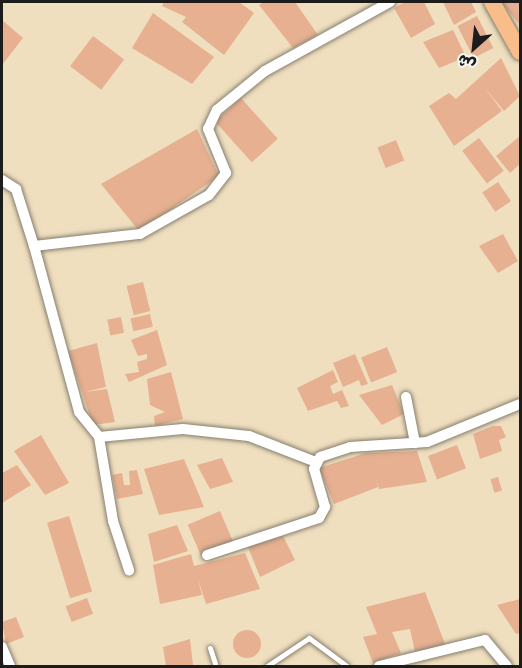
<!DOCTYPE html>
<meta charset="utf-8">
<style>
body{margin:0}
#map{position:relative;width:522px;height:668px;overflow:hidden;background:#efdfbf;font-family:"Playpen Sans","Playpen Sans Arabic",sans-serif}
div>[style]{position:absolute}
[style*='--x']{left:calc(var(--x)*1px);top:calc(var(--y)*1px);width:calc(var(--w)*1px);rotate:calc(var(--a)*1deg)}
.building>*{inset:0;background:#e6b091;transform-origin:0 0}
.round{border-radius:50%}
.roads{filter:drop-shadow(0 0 2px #867e6e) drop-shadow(0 0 2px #867e6e)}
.lane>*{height:5px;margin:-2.5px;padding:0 2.5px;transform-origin:2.5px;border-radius:2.5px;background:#fff}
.street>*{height:10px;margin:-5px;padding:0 5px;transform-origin:5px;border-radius:5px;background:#fff}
.primary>*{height:16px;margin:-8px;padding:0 8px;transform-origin:8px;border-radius:8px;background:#f8bd89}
span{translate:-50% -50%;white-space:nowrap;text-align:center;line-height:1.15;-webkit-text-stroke:4.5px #f6f6f2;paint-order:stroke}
.frame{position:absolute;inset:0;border:3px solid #1c1c1c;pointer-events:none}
.north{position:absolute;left:444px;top:18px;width:60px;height:60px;-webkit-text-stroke:4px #f6f6f2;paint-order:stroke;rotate:207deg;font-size:16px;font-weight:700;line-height:24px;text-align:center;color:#1c1c1c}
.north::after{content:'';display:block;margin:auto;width:21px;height:27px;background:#1c1c1c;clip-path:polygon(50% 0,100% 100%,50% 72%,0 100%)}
</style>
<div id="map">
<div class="building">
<i style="clip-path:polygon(164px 2px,239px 2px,254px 13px,224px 55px,182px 22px,186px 17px,162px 6px)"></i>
<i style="clip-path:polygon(264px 2px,295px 2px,318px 35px,293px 48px,259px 5px)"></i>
<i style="clip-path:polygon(405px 2px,424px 2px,435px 24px,411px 38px,394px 8px)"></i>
<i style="clip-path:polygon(443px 2px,471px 2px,476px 12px,454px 25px)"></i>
<i style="clip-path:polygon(501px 2px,520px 2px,520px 25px)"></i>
<i style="clip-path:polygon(153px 13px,214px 57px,192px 84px,132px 48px)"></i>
<i style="left:477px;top:16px;width:36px;height:22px;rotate:63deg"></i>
<i style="clip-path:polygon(2px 20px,23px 38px,2px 65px)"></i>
<i style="clip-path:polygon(453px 30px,466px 57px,439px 68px,423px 42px)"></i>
<i style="left:93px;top:36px;width:39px;height:38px;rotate:37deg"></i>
<i style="clip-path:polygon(501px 58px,520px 96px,504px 111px,484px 87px,502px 111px,454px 146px,429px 106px,449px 93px,456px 99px)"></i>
<i style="left:241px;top:98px;width:55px;height:35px;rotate:48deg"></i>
<i style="clip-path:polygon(197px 129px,219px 176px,139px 231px,101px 184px)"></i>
<i style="clip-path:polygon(520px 136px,520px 164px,510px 173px,496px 156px)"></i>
<i style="left:479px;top:138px;width:41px;height:21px;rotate:53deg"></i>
<i style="left:396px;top:140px;width:22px;height:20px;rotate:68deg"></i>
<i style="left:498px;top:182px;width:23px;height:19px;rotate:56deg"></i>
<i style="clip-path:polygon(503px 234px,518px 261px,498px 273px,479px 246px)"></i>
<i style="left:143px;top:282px;width:30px;height:17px;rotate:76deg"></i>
<i style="left:150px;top:314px;width:13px;height:20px;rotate:77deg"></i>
<i style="left:121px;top:317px;width:16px;height:14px;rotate:79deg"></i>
<i style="clip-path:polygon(157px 330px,167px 365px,129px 382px,125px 374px,139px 372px,137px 362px,147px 359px,147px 354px,138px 356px,131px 340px)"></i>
<i style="clip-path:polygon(97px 343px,106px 387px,85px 392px,107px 389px,115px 422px,93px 425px,68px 351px)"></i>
<i style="left:387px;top:347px;width:27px;height:28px;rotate:68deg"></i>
<i style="clip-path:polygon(355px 354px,368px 384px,361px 386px,359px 380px,343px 387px,333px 363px)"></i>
<i style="clip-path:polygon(333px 370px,338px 382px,330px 386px,333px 394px,342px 390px,349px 406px,341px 408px,337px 401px,308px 411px,297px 388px)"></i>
<i style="clip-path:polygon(171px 372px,183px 419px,155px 426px,154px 416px,165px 412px,150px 405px,147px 379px)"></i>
<i style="clip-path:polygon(392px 385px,404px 414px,382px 425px,359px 395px)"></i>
<i style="clip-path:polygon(493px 426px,501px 426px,506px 437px,499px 440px,502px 451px,480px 459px,473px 434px)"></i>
<i style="clip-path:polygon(41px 435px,69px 483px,45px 495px,14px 451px)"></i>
<i style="left:457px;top:445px;width:25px;height:31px;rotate:69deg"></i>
<i style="clip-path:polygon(417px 451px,427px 482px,379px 489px,376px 479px,378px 487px,334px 504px,319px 468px,366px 453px)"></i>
<i style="clip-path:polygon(222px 458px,233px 482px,210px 489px,197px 465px)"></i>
<i style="clip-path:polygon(184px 459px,204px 507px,159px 515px,144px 469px)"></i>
<i style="clip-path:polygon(17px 465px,31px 485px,2px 503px,2px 473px)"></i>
<i style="clip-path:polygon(137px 470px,143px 494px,117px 499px,112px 475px,122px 473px,124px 485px,130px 485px,129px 471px)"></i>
<i style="left:498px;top:477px;width:14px;height:8px;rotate:73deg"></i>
<i style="left:220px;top:511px;width:33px;height:35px;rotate:67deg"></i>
<i style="left:69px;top:516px;width:79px;height:23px;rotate:73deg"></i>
<i style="clip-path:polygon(177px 525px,188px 551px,154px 562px,148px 534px)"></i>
<i style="clip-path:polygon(283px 536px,295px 560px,260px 577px,248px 547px)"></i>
<i style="clip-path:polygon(245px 553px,260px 589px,206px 604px,198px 579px,202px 595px,160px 604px,153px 565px,191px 554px,194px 566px)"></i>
<i style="clip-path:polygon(425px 592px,447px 649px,415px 652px,410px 629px,392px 632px,401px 653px,373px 663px,363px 637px,377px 634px,366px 607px)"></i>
<i style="left:87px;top:598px;width:17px;height:23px;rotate:69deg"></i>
<i style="clip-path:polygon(520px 599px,520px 633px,516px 634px,497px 605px)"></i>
<i style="clip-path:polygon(16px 617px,24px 637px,6px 644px,2px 622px)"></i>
<i class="round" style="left:233px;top:630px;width:28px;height:28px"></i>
<i style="clip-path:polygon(190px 639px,193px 665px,166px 666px,163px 647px)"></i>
</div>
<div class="roads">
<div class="lane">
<i style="--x:210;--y:648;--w:19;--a:72"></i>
<i style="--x:267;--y:666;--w:50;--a:-33.7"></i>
<i style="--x:309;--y:638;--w:47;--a:36.4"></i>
</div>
<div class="street">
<i style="--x:2;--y:180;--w:17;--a:33"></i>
<i style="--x:16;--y:189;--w:60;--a:72.5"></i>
<i style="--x:34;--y:246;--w:172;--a:74.8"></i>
<i style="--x:79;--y:412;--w:32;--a:51"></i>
<i style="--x:99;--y:437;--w:85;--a:80.5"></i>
<i style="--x:113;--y:521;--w:52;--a:71.9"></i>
<i style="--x:34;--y:246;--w:107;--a:-6.5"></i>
<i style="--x:140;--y:234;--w:79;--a:-29.5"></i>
<i style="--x:209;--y:195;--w:28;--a:-52"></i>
<i style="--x:226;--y:173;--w:48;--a:-112.2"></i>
<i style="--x:208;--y:129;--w:21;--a:-65"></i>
<i style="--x:217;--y:110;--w:62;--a:-39.1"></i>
<i style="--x:265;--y:71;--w:143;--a:-28.9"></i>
<i style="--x:406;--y:397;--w:47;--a:78.9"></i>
<i style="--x:99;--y:437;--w:84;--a:-5.4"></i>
<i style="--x:183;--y:429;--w:66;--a:6.1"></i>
<i style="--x:249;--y:436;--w:72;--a:21.2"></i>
<i style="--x:207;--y:555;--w:118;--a:-18.3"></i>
<i style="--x:319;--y:518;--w:13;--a:-61"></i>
<i style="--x:325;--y:507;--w:40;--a:-106"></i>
<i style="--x:314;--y:469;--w:13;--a:-63"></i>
<i style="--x:320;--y:457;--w:32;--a:-18"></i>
<i style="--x:350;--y:447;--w:77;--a:-3.7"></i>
<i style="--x:427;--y:442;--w:100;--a:-22.2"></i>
<i style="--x:2;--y:647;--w:21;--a:67"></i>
<i style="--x:379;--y:666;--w:109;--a:-13.8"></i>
<i style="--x:485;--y:640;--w:34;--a:50"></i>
</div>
<div class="primary">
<i style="--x:492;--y:2;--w:57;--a:60.8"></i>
</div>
</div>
<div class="frame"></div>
<div class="north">ش</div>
</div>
